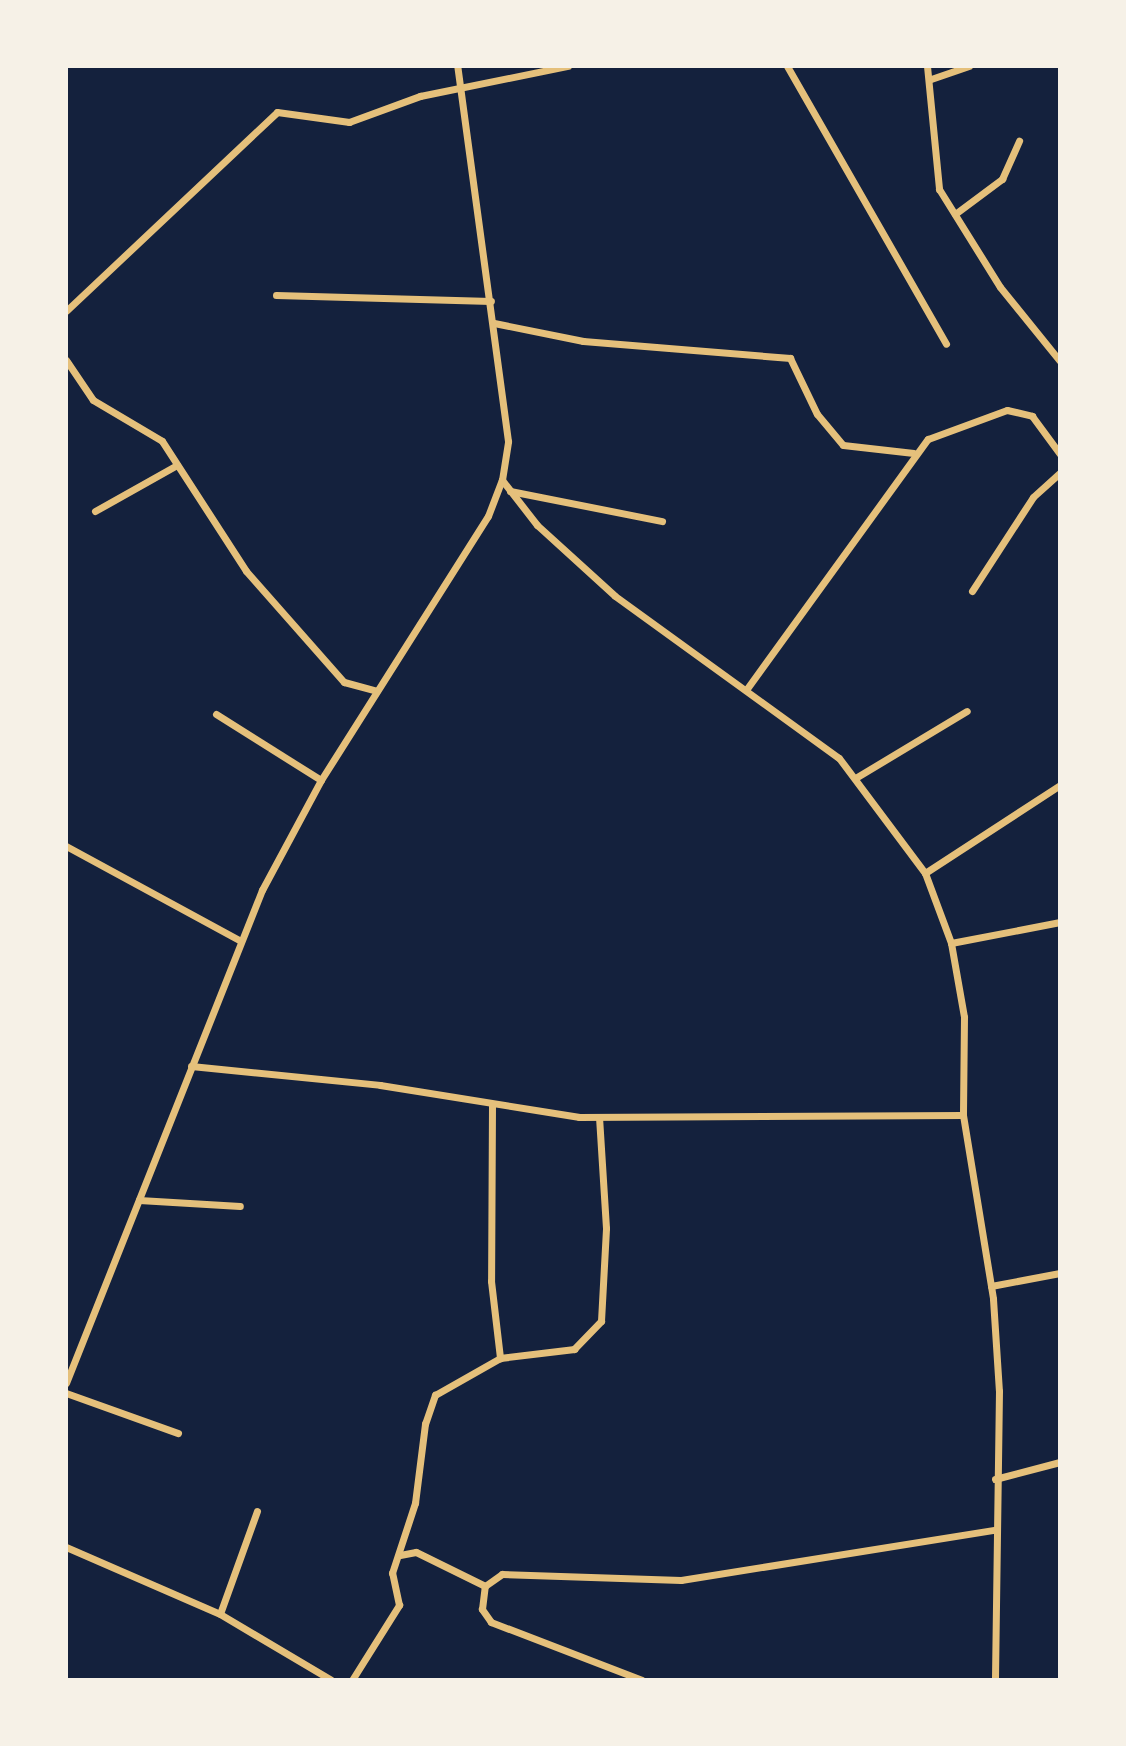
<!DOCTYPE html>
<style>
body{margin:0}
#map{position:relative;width:1126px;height:1746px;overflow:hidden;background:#14213d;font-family:Figtree,sans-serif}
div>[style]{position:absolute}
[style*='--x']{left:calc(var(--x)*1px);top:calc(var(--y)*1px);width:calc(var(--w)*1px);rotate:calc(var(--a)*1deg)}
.minor>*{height:7px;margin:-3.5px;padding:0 3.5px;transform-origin:3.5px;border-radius:3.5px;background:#e5c07b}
span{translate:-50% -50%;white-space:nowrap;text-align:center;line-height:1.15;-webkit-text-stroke:7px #f6f1e7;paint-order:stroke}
.frame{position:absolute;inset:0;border:68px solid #f6f1e7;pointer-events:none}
</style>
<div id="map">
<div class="minor">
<i style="--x:787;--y:66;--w:320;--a:60.2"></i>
<i style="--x:927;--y:66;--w:124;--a:84.4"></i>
<i style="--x:939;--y:189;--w:115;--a:58.1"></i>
<i style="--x:1000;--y:287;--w:95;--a:51"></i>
<i style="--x:931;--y:79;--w:40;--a:-18.9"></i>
<i style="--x:955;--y:214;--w:59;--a:-36.7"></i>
<i style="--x:1002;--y:179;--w:42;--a:-65.9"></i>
<i style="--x:276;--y:295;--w:215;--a:1.6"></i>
<i style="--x:66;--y:311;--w:290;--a:-43.3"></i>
<i style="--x:277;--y:112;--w:73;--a:7.9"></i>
<i style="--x:349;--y:122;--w:76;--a:-20.1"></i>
<i style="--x:420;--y:96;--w:151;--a:-11.5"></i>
<i style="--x:494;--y:323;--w:91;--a:11.4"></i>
<i style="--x:583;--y:341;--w:208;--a:4.7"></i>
<i style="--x:790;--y:358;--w:62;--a:64.3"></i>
<i style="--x:817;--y:414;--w:40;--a:50"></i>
<i style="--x:843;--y:445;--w:71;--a:6.4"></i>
<i style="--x:66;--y:360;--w:48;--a:56"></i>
<i style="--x:93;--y:400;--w:80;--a:30.7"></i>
<i style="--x:162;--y:441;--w:155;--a:57.1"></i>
<i style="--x:246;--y:571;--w:148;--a:48.6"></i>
<i style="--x:344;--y:682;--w:34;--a:15"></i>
<i style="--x:502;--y:480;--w:57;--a:52.1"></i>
<i style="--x:537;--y:525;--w:105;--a:42.3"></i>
<i style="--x:615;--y:596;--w:276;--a:35.9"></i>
<i style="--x:839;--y:758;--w:144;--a:53.2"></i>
<i style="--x:925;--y:873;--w:75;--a:69.6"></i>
<i style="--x:951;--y:943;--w:75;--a:80"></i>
<i style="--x:964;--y:1017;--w:98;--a:90.6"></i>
<i style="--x:963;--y:1115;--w:186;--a:80.7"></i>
<i style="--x:993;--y:1299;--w:92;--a:86.3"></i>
<i style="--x:999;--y:1391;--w:289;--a:90.8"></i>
<i style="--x:510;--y:491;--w:155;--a:11.2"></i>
<i style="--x:95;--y:511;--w:94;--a:-29.3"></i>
<i style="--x:972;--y:591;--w:112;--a:-57"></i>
<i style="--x:1033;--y:497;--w:36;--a:-42"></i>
<i style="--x:746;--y:690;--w:310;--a:-54.1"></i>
<i style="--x:928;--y:439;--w:84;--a:-20.2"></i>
<i style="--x:1007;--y:410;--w:26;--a:13"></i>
<i style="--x:1032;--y:416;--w:47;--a:53.6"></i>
<i style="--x:216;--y:714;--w:124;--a:32.2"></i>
<i style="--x:857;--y:777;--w:128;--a:-31"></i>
<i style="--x:66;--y:846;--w:199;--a:28.5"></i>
<i style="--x:925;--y:873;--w:161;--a:-33.1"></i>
<i style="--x:951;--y:943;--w:111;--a:-10.9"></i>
<i style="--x:191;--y:1066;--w:190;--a:5.7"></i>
<i style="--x:380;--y:1085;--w:202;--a:9.1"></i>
<i style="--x:579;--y:1117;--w:384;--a:-0.3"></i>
<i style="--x:492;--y:1106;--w:175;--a:90.3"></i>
<i style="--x:491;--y:1281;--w:78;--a:83.3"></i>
<i style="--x:139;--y:1200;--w:101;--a:3.4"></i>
<i style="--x:991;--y:1286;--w:70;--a:-10.7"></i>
<i style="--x:66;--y:1383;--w:531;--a:-68.32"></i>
<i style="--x:262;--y:890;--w:125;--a:-61.8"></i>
<i style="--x:321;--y:780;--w:312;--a:-57.7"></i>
<i style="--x:488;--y:516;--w:39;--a:-69"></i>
<i style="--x:502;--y:480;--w:39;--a:-81"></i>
<i style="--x:508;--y:441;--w:378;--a:-97.7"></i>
<i style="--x:66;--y:1393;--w:119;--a:19.7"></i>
<i style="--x:995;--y:1479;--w:67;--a:-14.7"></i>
<i style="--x:257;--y:1511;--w:109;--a:109.8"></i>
<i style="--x:220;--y:1614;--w:129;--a:30.7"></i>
<i style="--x:66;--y:1547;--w:168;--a:23.5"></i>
<i style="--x:400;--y:1555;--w:16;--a:-11"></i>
<i style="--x:416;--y:1552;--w:77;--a:26.2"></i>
<i style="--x:352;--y:1680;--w:89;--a:-57.9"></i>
<i style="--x:399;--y:1605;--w:33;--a:-102"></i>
<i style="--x:392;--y:1573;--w:74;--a:-71.8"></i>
<i style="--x:415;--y:1503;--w:80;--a:-82.8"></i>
<i style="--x:425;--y:1424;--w:31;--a:-71"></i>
<i style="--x:435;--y:1395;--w:75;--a:-29.6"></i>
<i style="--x:500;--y:1358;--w:75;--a:-6.9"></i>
<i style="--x:574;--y:1349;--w:39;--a:-46"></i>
<i style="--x:601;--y:1321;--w:93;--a:-86.9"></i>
<i style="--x:606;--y:1228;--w:110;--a:-93.6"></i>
<i style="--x:642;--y:1680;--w:162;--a:-159"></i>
<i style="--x:491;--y:1622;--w:16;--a:-125"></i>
<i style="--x:482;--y:1609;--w:23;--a:-83"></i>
<i style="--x:485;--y:1586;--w:21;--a:-35"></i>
<i style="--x:502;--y:1574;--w:179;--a:1.9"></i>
<i style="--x:681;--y:1580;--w:317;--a:-9.1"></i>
</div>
<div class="frame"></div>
</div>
